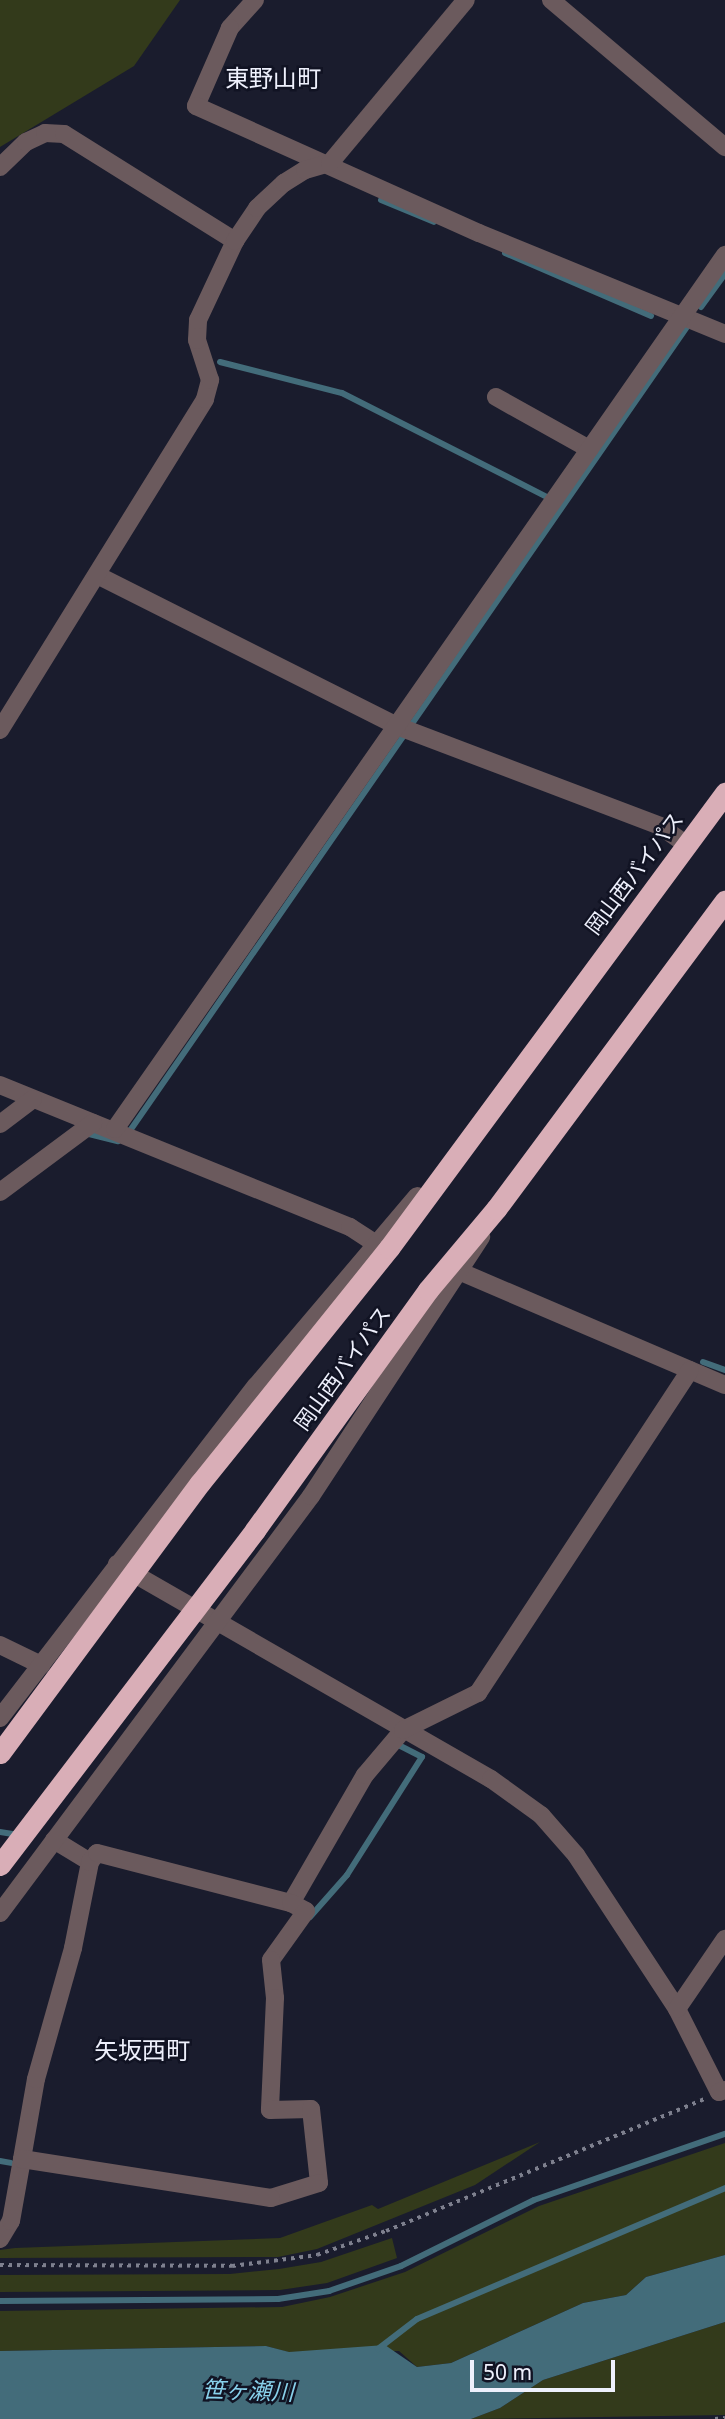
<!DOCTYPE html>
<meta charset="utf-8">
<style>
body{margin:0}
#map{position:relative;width:725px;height:2419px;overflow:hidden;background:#1a1c2d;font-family:"Noto Sans","Noto Sans JP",sans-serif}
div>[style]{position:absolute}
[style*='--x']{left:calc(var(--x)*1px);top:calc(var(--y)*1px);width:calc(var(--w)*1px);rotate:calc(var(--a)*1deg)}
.green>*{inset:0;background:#333a1b}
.water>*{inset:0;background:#436c7a}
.stream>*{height:6px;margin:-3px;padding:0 3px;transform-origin:3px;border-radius:3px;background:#436c7a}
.path>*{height:3.5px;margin-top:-1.75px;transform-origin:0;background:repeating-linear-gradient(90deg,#7e808e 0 3.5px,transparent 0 8.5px)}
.street>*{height:18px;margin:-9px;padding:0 9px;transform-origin:9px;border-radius:9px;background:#6b5a5d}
.highway>*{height:21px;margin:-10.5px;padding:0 10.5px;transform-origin:10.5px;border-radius:10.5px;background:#d9aeb7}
.highway-bridge>*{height:21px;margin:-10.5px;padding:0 10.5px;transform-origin:10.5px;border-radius:10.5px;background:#d9aeb7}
span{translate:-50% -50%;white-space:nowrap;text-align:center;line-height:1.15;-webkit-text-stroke:5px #111323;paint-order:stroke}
.street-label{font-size:21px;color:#eef0fc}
.water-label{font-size:23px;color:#88d1eb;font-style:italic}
.quarter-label{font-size:24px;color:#eef0fc}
.scale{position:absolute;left:470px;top:2360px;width:145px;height:32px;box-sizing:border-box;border:4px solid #eef0fc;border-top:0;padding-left:9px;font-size:21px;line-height:24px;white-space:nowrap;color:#eef0fc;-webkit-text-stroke:5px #111323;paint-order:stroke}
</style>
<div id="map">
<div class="green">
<i style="clip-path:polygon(0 0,180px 0,134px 66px,0 147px)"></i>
<i style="clip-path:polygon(540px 2142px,475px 2185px,317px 2249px,278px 2257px,0 2258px,0 2250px,15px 2248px,280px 2238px,372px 2205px,378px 2209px)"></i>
<i style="clip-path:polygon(725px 2143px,725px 2255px,646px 2277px,626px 2295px,583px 2303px,451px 2363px,417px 2367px,399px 2351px,288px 2352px,266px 2346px,0 2351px,0 2311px,282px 2307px,330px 2297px,405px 2272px,539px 2206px)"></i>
<i style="clip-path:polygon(392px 2238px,397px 2258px,327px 2283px,280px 2290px,0 2292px,0 2275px,230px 2274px,279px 2269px,321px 2262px)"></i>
<i style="clip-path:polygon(725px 2322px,725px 2415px,471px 2419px,500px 2408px,543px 2380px)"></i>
</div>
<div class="water">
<i style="clip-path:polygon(725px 2255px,725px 2322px,543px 2380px,500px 2408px,471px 2419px,0 2419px,0 2351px,266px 2346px,289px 2352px,385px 2345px,417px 2367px,451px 2363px,583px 2303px,626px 2295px,646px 2277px)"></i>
</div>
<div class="stream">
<i style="--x:381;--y:200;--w:57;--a:22.5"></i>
<i style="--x:505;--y:253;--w:159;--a:23.3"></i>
<i style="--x:701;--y:307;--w:41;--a:-54"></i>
<i style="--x:220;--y:362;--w:126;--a:14.3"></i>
<i style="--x:342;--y:393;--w:230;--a:26.9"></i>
<i style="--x:89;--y:1134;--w:30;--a:14"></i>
<i style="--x:127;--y:1135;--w:983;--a:-55.28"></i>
<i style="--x:703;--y:1362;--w:23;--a:20"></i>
<i style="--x:0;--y:1832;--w:19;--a:9"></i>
<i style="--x:310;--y:1917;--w:56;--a:-48.6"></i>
<i style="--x:347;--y:1875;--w:140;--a:-57.6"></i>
<i style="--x:422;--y:1757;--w:28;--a:-153"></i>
<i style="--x:0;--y:2161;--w:11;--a:10"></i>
<i style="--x:0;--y:2301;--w:278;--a:-0.4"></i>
<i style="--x:278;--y:2299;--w:52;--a:-8.9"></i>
<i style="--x:329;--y:2291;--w:76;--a:-19.1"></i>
<i style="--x:401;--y:2266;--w:148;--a:-26.4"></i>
<i style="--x:534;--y:2200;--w:202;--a:-19.1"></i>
<i style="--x:378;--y:2349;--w:49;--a:-37.6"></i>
<i style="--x:417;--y:2319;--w:335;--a:-23"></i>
</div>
<div class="path">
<i style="--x:0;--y:2265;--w:232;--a:0.2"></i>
<i style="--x:232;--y:2266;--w:86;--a:-7.4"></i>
<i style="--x:317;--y:2255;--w:73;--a:-19.2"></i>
<i style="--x:386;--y:2231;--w:345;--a:-22.5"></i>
<i style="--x:715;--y:2419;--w:10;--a:-6"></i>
</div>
<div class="street">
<i style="--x:255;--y:0;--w:38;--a:132"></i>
<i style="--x:230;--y:28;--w:85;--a:113.6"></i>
<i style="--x:196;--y:106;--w:310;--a:24.2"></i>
<i style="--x:479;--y:233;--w:266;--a:22.3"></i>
<i style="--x:551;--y:0;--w:228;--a:40.2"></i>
<i style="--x:0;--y:167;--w:36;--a:-44"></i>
<i style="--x:26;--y:142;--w:21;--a:-25"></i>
<i style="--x:45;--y:133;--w:19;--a:3"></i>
<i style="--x:64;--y:134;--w:202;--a:32"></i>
<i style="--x:496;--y:397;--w:107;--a:29.2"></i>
<i style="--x:97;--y:575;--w:336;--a:26.7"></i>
<i style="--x:397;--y:726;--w:281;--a:20.8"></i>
<i style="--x:660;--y:826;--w:32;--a:35"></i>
<i style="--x:0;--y:730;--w:389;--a:-58.2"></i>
<i style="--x:205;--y:399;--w:20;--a:-75"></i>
<i style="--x:210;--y:380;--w:42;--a:-108"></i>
<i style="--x:197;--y:340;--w:20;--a:-87"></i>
<i style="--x:198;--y:320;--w:87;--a:-64.9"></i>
<i style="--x:235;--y:241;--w:40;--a:-56"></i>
<i style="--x:257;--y:208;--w:37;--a:-43"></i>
<i style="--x:284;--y:183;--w:25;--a:-32"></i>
<i style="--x:305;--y:170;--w:26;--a:-16"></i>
<i style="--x:330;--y:163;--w:212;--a:-50.2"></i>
<i style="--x:0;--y:1085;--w:378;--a:22.1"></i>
<i style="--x:350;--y:1227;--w:30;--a:33"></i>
<i style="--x:0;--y:1124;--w:41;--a:-37.1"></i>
<i style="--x:115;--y:1129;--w:1066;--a:-55.09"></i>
<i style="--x:0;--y:1192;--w:116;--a:-36.6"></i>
<i style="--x:461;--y:1272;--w:287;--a:23.2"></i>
<i style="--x:117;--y:1564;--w:431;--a:29.9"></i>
<i style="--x:491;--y:1779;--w:62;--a:35.8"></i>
<i style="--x:541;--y:1815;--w:53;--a:48.8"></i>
<i style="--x:576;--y:1855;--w:184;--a:56.7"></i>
<i style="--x:677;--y:2009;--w:93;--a:63.2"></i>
<i style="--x:719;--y:2092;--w:6;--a:-18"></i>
<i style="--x:0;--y:1645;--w:46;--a:26"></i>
<i style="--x:0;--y:1718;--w:419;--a:-52.4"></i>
<i style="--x:256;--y:1386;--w:249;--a:-49.7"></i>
<i style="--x:54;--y:1840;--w:42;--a:31.4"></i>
<i style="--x:291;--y:1903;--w:148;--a:-60"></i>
<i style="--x:365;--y:1775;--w:59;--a:-49.8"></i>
<i style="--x:403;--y:1730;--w:84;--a:-26.3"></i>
<i style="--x:478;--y:1693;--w:386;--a:-56.7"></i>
<i style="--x:0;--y:1913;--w:520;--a:-53.28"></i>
<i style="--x:311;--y:1496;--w:310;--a:-56.7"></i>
<i style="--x:677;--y:2009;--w:85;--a:-55.6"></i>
<i style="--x:0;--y:2239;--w:21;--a:-59"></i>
<i style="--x:11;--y:2221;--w:63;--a:-79.9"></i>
<i style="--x:22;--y:2159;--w:81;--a:-80.1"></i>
<i style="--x:36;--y:2079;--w:136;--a:-74.2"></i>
<i style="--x:73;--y:1948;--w:88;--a:-78.8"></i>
<i style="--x:90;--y:1862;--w:11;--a:-52"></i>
<i style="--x:97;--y:1853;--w:200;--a:14.5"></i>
<i style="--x:291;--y:1903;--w:17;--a:28"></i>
<i style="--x:306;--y:1911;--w:60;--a:125.5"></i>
<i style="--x:271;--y:1960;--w:38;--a:84"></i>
<i style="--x:275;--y:1998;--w:112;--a:92.6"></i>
<i style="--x:270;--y:2110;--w:41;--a:-1.4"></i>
<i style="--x:311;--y:2109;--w:74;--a:83.8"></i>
<i style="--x:319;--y:2183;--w:50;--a:162.6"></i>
<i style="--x:271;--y:2198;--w:252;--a:-171.1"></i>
</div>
<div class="highway">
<i style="--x:200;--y:1483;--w:302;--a:-51.2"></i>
<i style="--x:389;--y:1248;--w:566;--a:-53.56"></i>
<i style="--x:255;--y:1530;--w:296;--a:-54.2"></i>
<i style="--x:428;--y:1290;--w:106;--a:-50"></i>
<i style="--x:496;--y:1209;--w:384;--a:-53.4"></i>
</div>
<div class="highway-bridge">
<i style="--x:0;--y:1753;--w:336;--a:-53.5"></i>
<i style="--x:0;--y:1865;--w:421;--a:-52.7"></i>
</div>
<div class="street-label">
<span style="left:634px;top:873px;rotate:-53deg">岡山西バイパス</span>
<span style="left:342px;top:1368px;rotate:-54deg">岡山西バイパス</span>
</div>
<div class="water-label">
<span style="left:248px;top:2390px;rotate:2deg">笹ヶ瀬川</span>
</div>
<div class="quarter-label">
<span style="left:273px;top:78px">東野山町</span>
<span style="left:142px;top:2050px">矢坂西町</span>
</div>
<div class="scale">50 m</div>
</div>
